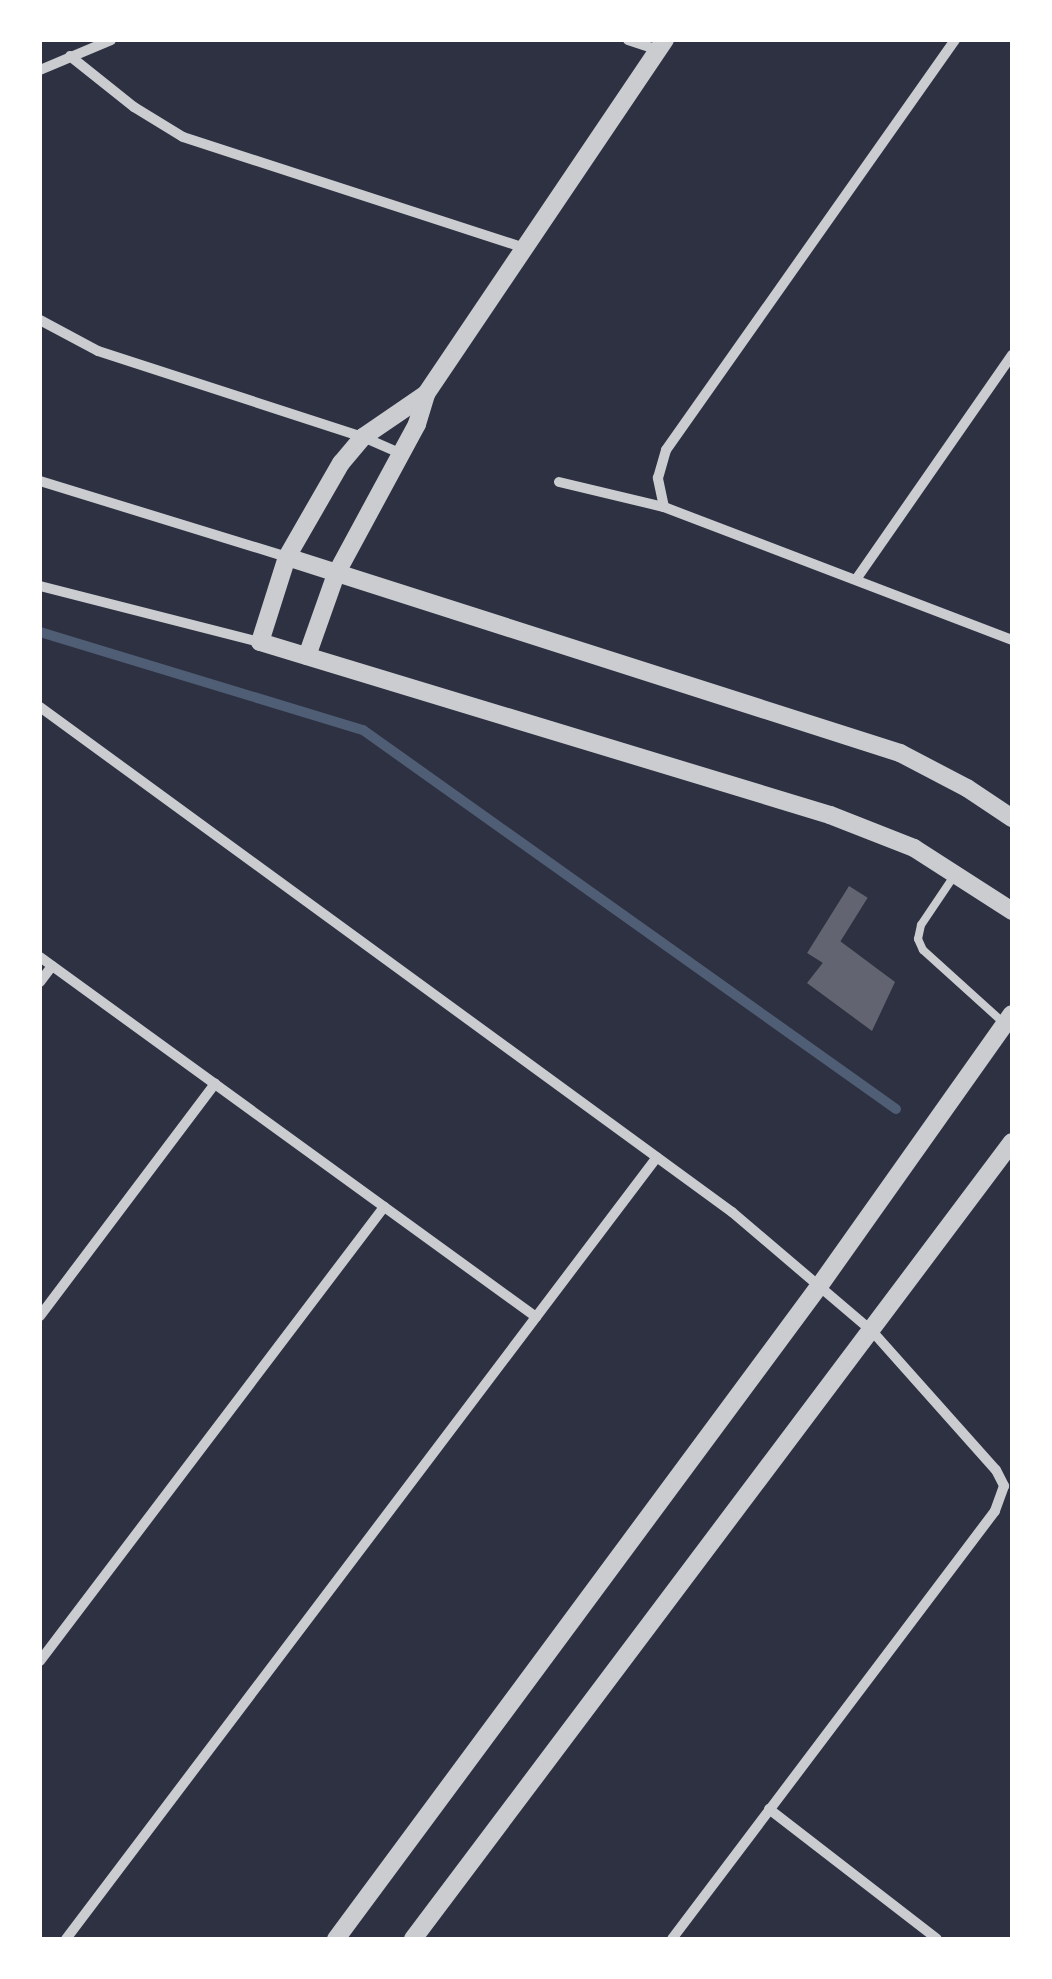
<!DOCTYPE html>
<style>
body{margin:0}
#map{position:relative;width:1052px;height:1979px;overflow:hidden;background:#2d3142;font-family:"Titillium Web",sans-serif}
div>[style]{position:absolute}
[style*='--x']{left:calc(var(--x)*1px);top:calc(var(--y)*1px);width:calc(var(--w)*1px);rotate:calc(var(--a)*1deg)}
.stream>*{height:10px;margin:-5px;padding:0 5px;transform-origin:5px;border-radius:5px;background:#4f5d75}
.building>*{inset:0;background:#626471;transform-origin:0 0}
.service>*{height:8px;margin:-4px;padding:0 4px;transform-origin:4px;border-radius:4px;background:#caccd0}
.minor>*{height:10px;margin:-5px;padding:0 5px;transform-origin:5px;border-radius:5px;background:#caccd0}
.tertiary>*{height:18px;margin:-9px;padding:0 9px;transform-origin:9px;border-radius:9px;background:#caccd0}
span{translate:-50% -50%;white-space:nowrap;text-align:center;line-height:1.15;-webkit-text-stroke:10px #fff;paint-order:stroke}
.frame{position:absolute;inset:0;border:42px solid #fff;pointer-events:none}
</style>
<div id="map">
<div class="stream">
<i style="--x:40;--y:632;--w:338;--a:16.9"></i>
<i style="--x:363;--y:730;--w:654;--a:35.42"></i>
</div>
<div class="building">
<i style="left:849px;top:886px;width:22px;height:79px;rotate:32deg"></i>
<i style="clip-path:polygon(840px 941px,895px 982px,872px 1031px,807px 983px)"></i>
</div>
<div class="service">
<i style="--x:954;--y:876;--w:59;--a:124"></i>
<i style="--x:921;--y:925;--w:14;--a:102"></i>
<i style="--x:918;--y:939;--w:12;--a:66"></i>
<i style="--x:923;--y:950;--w:110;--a:42.1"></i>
</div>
<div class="minor">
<i style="--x:628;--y:40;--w:32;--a:18"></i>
<i style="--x:70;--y:56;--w:82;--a:38.6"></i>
<i style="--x:134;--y:107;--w:57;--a:31.5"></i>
<i style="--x:183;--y:137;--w:356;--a:18"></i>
<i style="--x:40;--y:70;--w:77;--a:-22.9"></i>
<i style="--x:40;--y:320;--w:66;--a:28.1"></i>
<i style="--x:98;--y:351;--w:279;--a:18"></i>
<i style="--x:363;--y:437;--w:43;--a:23.6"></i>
<i style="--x:40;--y:481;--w:258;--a:17.1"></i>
<i style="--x:559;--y:482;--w:108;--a:13.4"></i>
<i style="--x:664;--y:507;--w:373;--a:20.9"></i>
<i style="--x:664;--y:507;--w:30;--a:-102"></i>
<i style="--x:658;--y:478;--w:29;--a:-74"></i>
<i style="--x:666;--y:450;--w:502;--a:-54.82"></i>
<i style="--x:857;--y:578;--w:272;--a:-55.2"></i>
<i style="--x:40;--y:586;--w:227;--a:14.3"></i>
<i style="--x:40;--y:707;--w:857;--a:36.12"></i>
<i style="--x:732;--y:1212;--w:184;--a:40.4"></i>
<i style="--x:872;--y:1331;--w:186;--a:48.3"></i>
<i style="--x:996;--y:1470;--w:18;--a:63"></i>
<i style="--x:1004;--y:1486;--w:27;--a:110"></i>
<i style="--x:995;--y:1511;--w:536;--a:127.04"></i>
<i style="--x:40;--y:957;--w:613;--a:35.97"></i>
<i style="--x:40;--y:982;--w:20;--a:-53"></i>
<i style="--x:40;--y:1316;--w:291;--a:-53"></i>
<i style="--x:40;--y:1661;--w:570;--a:-52.85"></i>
<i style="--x:769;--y:1809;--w:212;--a:37.7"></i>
<i style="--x:66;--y:1939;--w:980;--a:-52.92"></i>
</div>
<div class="tertiary">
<i style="--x:426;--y:394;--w:76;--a:145.7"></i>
<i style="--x:363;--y:437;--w:34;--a:130"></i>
<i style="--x:341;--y:463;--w:108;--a:119.9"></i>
<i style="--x:287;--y:557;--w:89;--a:107.6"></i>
<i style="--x:260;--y:642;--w:596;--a:16.88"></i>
<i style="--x:830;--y:815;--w:90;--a:21.4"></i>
<i style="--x:914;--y:848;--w:117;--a:32.7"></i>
<i style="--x:287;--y:557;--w:644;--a:17.73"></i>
<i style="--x:900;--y:753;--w:76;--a:27.6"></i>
<i style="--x:967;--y:788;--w:54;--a:33.7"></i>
<i style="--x:307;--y:656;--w:87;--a:-70.5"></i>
<i style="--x:336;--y:574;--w:170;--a:-61.6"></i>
<i style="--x:417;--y:424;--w:31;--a:-73"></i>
<i style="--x:426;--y:394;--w:427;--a:-56"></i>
<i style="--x:336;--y:1939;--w:814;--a:-53.5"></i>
<i style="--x:820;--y:1285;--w:332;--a:-54.7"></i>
<i style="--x:413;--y:1939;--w:997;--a:-53.07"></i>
</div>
<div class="frame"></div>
</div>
